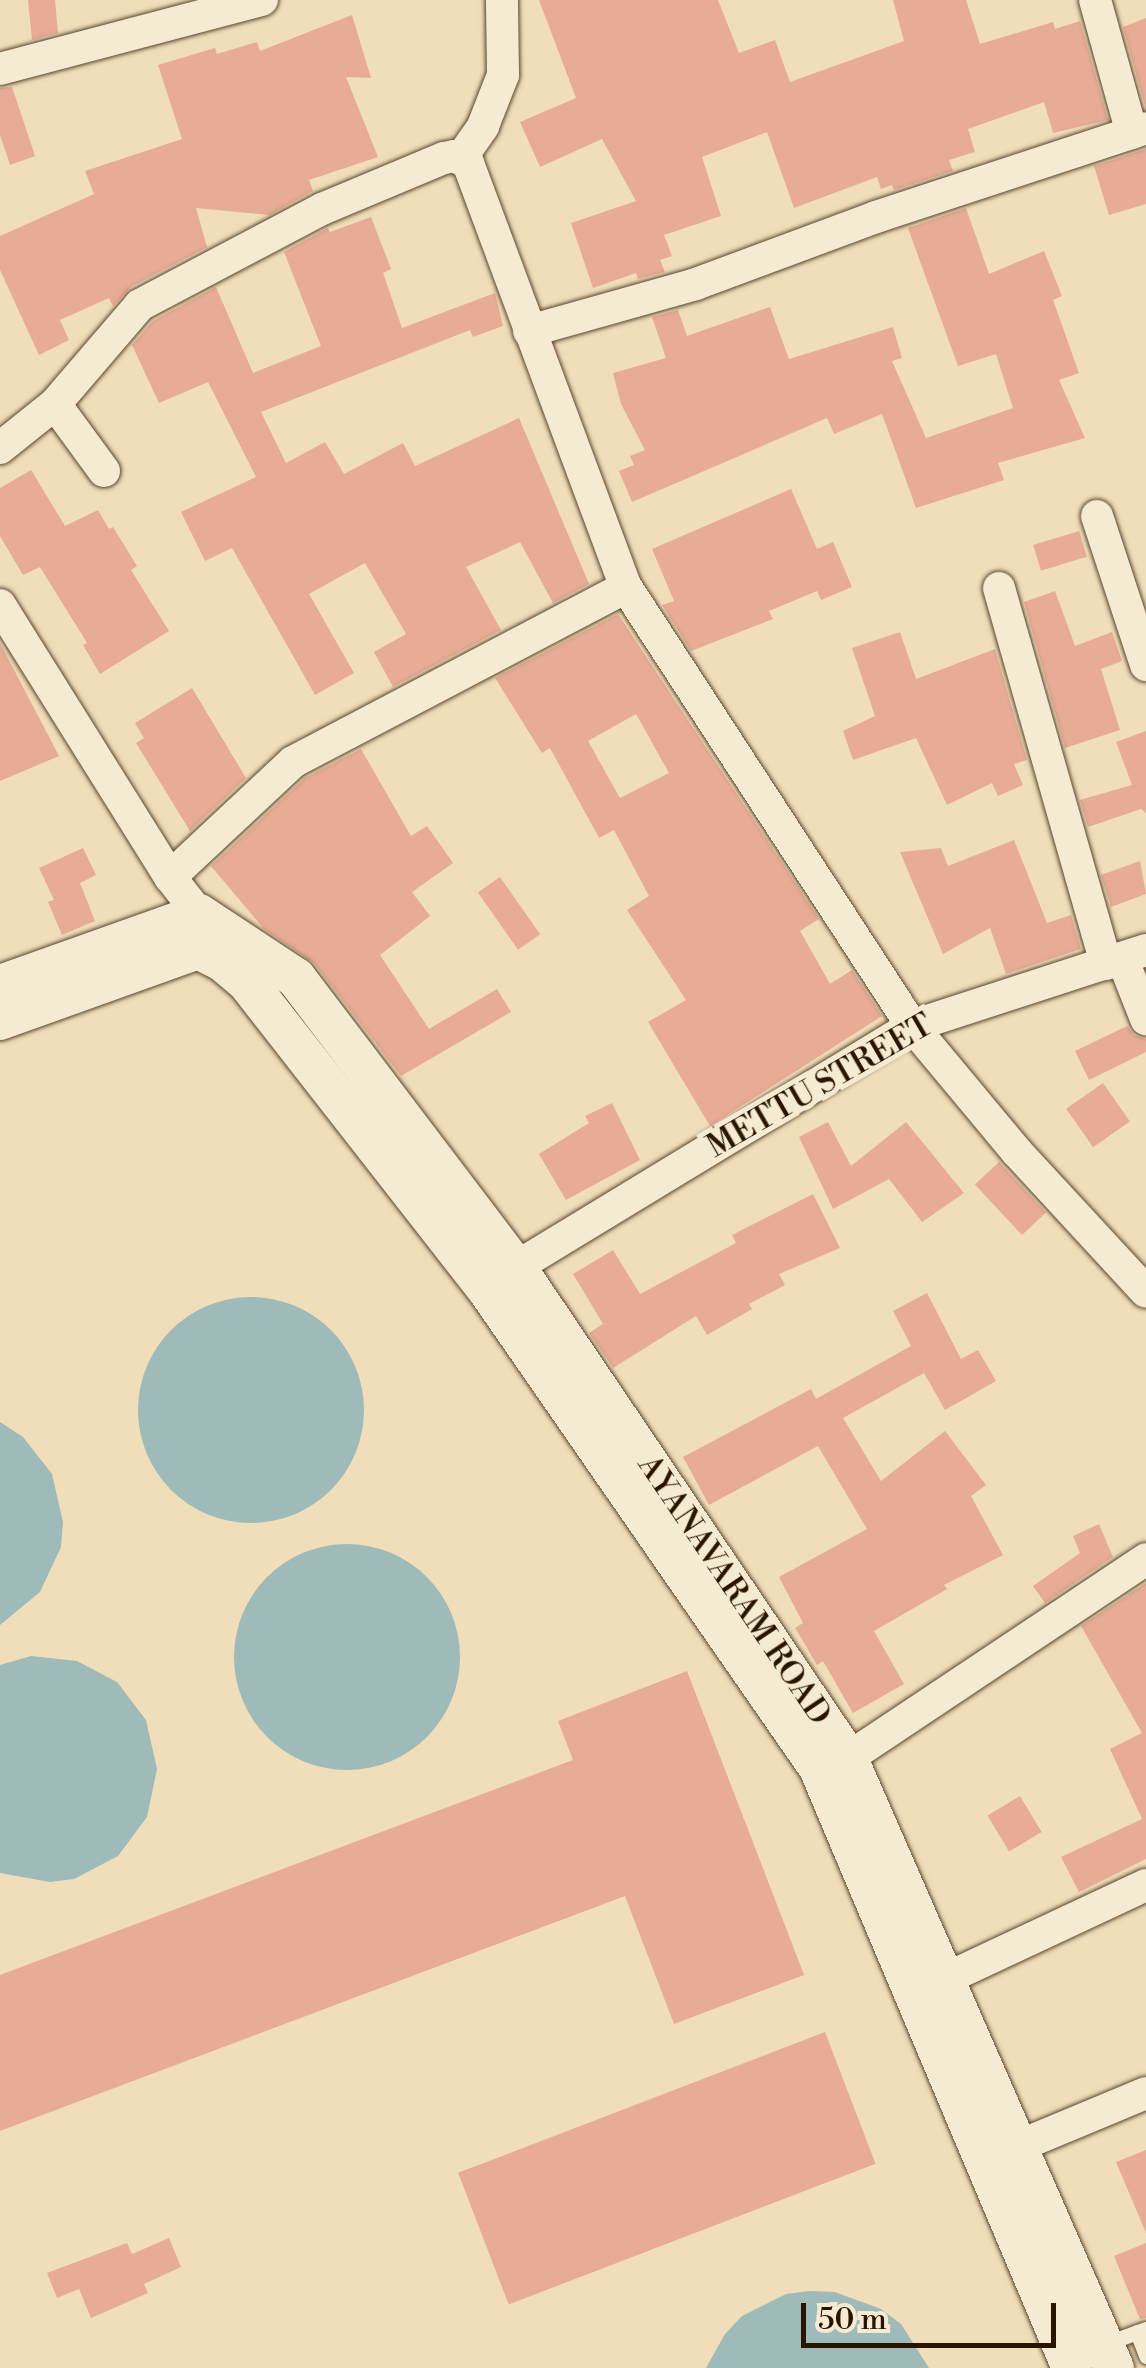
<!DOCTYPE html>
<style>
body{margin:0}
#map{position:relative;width:1146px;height:2368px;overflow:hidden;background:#f0deba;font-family:"Libre Bodoni",serif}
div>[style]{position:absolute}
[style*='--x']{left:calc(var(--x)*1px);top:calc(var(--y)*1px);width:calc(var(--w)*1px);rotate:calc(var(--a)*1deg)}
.water>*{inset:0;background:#9ebab9}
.round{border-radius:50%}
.building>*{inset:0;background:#e7ab96;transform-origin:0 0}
.roads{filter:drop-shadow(0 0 2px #5b462e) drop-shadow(0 0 2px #5b462e)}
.service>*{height:15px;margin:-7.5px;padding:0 7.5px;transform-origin:7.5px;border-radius:7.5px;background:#f5ead2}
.minor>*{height:32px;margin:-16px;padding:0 16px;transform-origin:16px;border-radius:16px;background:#f5ead2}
.tertiary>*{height:40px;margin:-20px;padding:0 20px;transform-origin:20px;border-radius:20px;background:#f5ead2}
span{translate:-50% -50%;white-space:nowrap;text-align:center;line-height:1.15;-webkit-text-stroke:10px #f5ead2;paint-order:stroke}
.street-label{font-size:32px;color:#291400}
.scale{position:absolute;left:801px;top:2303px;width:255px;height:45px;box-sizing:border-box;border:5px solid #291400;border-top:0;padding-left:12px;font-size:30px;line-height:35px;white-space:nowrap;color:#291400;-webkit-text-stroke:8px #f5ead2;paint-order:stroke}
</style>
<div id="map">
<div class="water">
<i class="round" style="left:138px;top:1297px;width:226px;height:226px"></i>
<i style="clip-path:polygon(0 1422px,23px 1437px,52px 1474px,63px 1522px,61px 1547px,40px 1592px,0 1625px)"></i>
<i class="round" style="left:234px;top:1544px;width:226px;height:226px"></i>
<i style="clip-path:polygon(31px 1656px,77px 1661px,117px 1682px,146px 1720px,157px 1769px,147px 1817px,118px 1856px,74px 1879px,50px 1882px,0 1873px,0 1665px)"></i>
<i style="clip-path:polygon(810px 2291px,835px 2292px,881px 2309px,901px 2324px,929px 2368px,706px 2368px,725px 2334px,742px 2316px,786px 2294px)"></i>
</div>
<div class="building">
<i style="clip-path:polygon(28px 0,55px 0,58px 33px,32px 40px)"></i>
<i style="clip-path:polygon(539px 0,718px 0,739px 53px,775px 40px,790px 82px,904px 41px,893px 0,966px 0,980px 44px,1053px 22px,1055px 29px,1080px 21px,1108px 120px,1053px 133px,1044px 102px,968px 129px,975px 152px,949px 160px,953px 171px,894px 190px,892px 185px,881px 189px,877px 177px,794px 208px,767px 132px,702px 157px,721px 216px,664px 235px,672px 256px,660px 260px,665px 272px,638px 279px,636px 273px,593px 288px,571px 223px,636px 201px,602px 139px,540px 167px,520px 122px,576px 98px)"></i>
<i style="clip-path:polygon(352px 15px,371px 78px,346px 77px,378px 157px,309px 180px,313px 191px,269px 215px,196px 208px,207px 247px,131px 287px,113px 306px,109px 298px,60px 320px,69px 340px,39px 355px,0 270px,0 236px,94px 194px,85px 171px,182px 139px,158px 65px,215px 48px,217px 54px,257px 42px,260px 51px)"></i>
<i style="clip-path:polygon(1146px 18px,1146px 109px,1123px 27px)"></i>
<i style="clip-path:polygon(12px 87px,35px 156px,10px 165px,0 135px,0 88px)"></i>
<i style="clip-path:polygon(1146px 149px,1146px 204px,1109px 215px,1094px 166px)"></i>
<i style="clip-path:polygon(966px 208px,989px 274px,1044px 251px,1062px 296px,1053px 300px,1079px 373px,1059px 380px,1085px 438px,998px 463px,1004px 480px,916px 508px,882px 414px,834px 434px,827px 418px,632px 502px,619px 471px,634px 465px,630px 456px,645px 450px,621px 404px,613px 373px,666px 358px,652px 317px,678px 310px,687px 336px,770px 307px,789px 359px,893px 327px,902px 358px,892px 361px,926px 438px,1013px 408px,996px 354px,958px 366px,908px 228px)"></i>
<i style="clip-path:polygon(371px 217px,391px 269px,383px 273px,402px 328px,495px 293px,503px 326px,473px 337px,470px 330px,261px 412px,286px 463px,325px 442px,344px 474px,403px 443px,415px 466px,519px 418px,589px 584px,553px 603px,520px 542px,466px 567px,501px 630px,393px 687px,374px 652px,406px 634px,365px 563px,309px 594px,354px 673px,315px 695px,232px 548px,205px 561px,181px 512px,256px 477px,208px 382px,159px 403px,132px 345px,153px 321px,216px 287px,253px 373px,321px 346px,284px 252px,328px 228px,330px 232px)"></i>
<i style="clip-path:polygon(31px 470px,65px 526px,98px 510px,109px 529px,113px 527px,137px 566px,131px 570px,169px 631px,100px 674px,83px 645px,87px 643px,40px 567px,23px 575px,0 536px,0 488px)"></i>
<i style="clip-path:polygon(791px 489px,817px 549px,833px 542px,852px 587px,821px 600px,817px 591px,769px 611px,773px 619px,691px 651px,662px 605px,674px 601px,652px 549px)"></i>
<i style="left:1079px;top:531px;width:27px;height:48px;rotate:73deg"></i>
<i style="clip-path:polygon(1055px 591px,1075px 646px,1112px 632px,1122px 661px,1101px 669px,1120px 730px,1065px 748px,1024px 602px)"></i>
<i style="clip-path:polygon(evenodd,618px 614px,819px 919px,800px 931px,830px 984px,852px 970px,882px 1016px,710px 1126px,648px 1022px,686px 1000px,627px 910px,649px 896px,614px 830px,599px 838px,550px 748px,542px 753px,495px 678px,618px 614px,636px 714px,669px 773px,620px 798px,588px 741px,636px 714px)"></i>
<i style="clip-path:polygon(900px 632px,916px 679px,995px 649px,1027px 760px,1014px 764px,1023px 785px,998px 796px,992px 783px,947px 805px,916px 738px,853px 760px,843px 731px,875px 716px,852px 648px)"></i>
<i style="clip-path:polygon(0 643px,59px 756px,0 781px)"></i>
<i style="clip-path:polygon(192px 688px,246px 778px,190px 831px,136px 743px,144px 738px,135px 723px)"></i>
<i style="clip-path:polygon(1146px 731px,1146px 813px,1141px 809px,1088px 827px,1080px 800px,1132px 785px,1116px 742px)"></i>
<i style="clip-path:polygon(361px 749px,411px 836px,427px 826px,453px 863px,412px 892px,430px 916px,380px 955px,429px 1029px,497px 989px,511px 1012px,401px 1076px,314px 963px,264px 929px,211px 866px,305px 778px)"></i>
<i style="clip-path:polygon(1014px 840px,1047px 923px,1071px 915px,1081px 949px,1006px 974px,990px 928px,943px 954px,900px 852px,941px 848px,948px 866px)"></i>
<i style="clip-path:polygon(83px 848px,96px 875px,80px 883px,95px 921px,62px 935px,48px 902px,54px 900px,39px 868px)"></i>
<i style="clip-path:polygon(1140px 861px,1146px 894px,1111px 907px,1101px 875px)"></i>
<i style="left:500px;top:877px;width:70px;height:27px;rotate:55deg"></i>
<i style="clip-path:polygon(1127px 1026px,1134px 1035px,1146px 1039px,1146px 1052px,1089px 1080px,1075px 1051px)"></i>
<i style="left:1103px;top:1083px;width:47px;height:45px;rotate:55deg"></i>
<i style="clip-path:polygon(612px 1103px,640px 1160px,566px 1200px,539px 1154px,589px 1123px,585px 1116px)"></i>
<i style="clip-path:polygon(828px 1122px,851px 1166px,906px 1122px,964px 1193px,922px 1222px,889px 1179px,833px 1209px,799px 1137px)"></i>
<i style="left:999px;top:1162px;width:69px;height:33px;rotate:47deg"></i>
<i style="clip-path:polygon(813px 1194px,840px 1248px,779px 1274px,785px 1285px,749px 1304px,752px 1309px,707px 1335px,696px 1316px,613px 1368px,589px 1333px,603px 1324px,573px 1274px,613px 1250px,640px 1294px,736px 1243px,732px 1235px)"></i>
<i style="clip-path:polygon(927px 1293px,961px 1359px,978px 1350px,996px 1381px,945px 1410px,924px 1373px,843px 1418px,881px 1481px,945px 1431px,986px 1485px,971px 1496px,1003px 1555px,944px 1585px,947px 1589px,874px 1631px,904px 1684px,853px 1713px,823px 1661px,817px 1665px,795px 1628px,803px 1623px,779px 1577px,867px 1529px,818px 1446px,709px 1505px,683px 1457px,811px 1389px,816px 1399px,911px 1346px,893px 1311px)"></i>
<i style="clip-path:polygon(1099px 1524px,1113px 1557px,1045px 1603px,1033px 1586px,1080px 1553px,1073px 1536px)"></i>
<i style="clip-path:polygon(1146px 1583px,1146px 1859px,1079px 1892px,1061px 1857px,1142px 1819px,1110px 1749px,1142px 1733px,1081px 1626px)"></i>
<i style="clip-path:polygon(687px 1671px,804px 1975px,674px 2024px,625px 1896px,0 2131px,0 1975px,573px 1760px,558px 1721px)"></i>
<i style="left:1020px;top:1796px;width:42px;height:38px;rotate:59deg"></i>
<i style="left:825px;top:2032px;width:141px;height:393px;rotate:69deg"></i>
<i style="clip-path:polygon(1146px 2150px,1146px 2233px,1116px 2162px)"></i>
<i style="clip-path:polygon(169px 2238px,181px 2267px,144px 2284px,148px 2293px,91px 2318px,79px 2289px,57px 2298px,47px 2273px,127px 2243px,132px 2254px)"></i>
<i style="clip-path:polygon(1146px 2243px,1146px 2318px,1140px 2319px,1114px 2256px)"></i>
</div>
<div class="roads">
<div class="service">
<i style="--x:1137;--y:2332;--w:26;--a:69"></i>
<i style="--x:1104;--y:2344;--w:45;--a:-19.7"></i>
</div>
<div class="minor">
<i style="--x:1095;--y:0;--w:138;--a:74.5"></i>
<i style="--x:0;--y:69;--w:271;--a:-14.8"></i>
<i style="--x:461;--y:158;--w:39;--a:-55"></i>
<i style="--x:483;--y:126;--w:55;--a:-68.6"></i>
<i style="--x:503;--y:75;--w:75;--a:-90.8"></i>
<i style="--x:529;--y:331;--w:173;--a:-15.7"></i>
<i style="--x:696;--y:284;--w:192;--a:-20.4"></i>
<i style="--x:876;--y:217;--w:284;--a:-18.2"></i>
<i style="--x:55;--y:404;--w:83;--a:53.8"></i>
<i style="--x:0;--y:448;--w:70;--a:-38.7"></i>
<i style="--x:55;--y:404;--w:130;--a:-49.4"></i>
<i style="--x:140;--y:305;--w:206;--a:-27.8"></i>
<i style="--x:322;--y:209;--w:132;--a:-22.7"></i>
<i style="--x:444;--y:158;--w:10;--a:-11"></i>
<i style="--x:454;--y:156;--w:16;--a:27"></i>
<i style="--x:468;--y:163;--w:452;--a:69.6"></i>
<i style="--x:626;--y:587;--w:524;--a:56.92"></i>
<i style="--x:912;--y:1026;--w:164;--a:50.2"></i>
<i style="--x:1017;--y:1152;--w:190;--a:47.3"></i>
<i style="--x:1097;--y:516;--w:157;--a:71.8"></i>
<i style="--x:999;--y:588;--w:391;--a:74.1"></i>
<i style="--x:0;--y:605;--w:321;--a:58"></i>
<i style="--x:170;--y:877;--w:47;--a:51.9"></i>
<i style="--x:199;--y:914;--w:23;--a:92"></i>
<i style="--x:170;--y:877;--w:168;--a:-43.1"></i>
<i style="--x:293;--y:762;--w:376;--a:-27.7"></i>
<i style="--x:1122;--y:958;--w:66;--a:68.5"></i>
<i style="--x:498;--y:1278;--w:485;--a:-31.3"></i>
<i style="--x:912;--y:1026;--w:246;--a:-18"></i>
<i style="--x:830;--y:1770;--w:380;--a:-33.7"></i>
<i style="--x:943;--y:1980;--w:224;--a:-25.1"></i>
<i style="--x:1021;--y:2145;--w:135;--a:-22.6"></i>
</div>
<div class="tertiary">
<i style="--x:0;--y:985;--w:211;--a:-19.6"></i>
<i style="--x:199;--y:914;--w:116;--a:33.4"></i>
<i style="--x:296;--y:978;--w:362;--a:52.8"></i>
<i style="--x:515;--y:1266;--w:593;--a:55.93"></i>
<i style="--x:847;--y:1757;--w:667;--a:66.4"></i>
<i style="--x:0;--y:1020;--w:210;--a:-19.7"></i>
<i style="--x:198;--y:949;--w:27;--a:27"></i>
<i style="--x:222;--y:961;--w:33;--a:40"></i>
<i style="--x:247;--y:982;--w:390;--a:52"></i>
<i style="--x:487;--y:1289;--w:583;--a:55.27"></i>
<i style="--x:819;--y:1768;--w:651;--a:67.14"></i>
</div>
</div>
<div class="street-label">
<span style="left:820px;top:1086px;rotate:-30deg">METTU STREET</span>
<span style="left:734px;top:1590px;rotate:56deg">AYANAVARAM ROAD</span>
</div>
<div class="scale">50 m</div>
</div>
